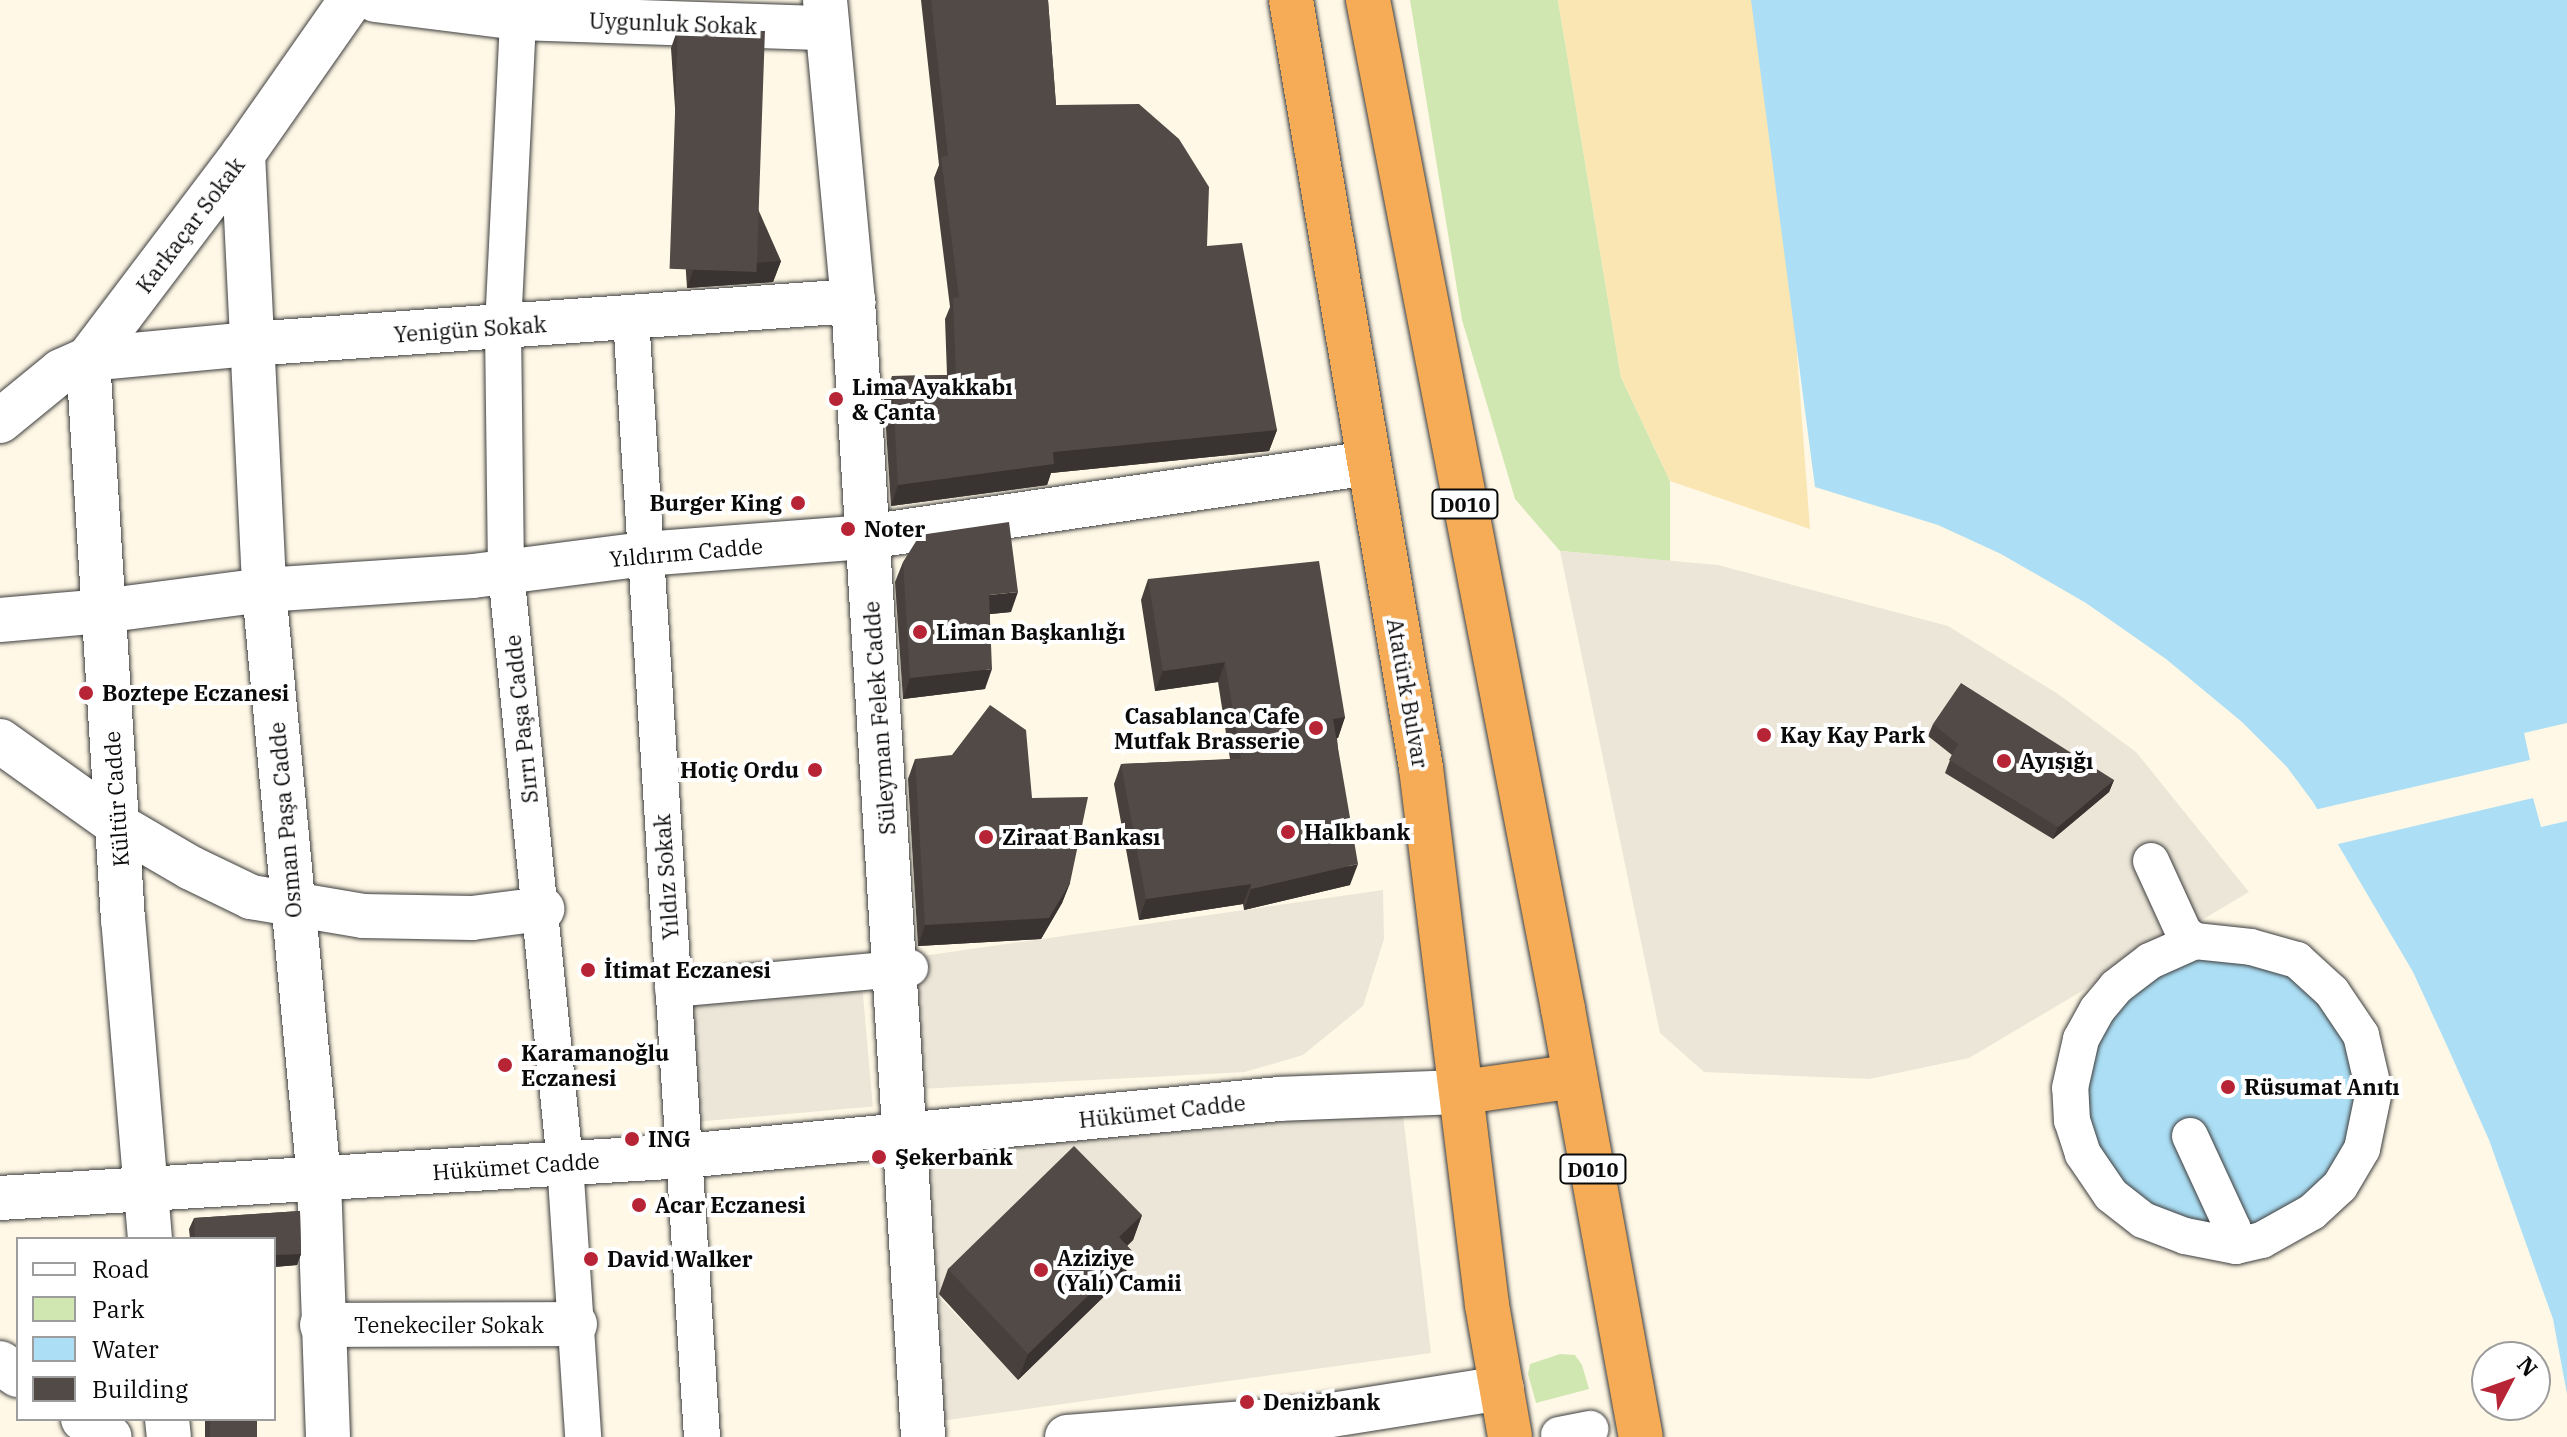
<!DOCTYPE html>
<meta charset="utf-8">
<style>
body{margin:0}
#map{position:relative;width:2567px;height:1437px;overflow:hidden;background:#fff8e6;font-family:"IBM Plex Serif",serif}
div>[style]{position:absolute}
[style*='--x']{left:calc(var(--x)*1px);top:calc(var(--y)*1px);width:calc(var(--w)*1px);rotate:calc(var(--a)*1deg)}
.green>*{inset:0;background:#d1e7b2}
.sand>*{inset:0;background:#fae6b3}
.plaza>*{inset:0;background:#ece6d8;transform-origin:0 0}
.water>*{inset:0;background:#acdff5}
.round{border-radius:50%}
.pier>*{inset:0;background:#fff8e6}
.roads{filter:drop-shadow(0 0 2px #3d3d3d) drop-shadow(0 0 2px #3d3d3d)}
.pedestrian>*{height:36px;margin:-18px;padding:0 18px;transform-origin:18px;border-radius:18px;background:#fff}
.minor>*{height:44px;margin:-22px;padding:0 22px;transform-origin:22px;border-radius:22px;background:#fff}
.trunk>*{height:44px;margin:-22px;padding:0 22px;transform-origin:22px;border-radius:22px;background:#f6ac56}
.wall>*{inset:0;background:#47403c;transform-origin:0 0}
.shaded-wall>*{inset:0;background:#393431}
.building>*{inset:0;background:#524a46;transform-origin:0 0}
.dots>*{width:22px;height:22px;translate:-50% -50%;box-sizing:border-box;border:4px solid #fff;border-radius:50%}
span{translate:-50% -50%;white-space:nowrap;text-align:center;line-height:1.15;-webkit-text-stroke:8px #fff;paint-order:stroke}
.shield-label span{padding:2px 6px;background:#fff;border:2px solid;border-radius:6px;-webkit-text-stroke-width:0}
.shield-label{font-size:20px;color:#0a0a0a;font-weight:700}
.street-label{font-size:22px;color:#0a0a0a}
.poi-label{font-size:22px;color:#0a0a0a;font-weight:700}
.left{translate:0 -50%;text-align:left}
.right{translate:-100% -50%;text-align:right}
.legend{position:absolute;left:16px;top:1237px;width:260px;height:184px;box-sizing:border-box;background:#fff;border:2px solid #9d9d9d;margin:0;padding:10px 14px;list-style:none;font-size:24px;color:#0a0a0a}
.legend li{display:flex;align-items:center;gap:16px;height:40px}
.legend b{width:40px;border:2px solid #9d9d9d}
.north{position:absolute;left:2471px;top:1341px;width:80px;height:80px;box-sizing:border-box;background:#fff;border:2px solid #9d9d9d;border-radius:50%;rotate:49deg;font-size:22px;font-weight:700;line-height:32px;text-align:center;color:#0a0a0a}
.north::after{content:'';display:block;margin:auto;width:28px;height:36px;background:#b72435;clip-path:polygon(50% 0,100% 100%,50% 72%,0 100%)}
</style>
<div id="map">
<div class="green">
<i style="clip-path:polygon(1410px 0,1558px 0,1621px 377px,1670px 481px,1670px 561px,1560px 551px,1515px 499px,1462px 320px)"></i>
<i style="clip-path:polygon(1560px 1354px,1575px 1355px,1582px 1365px,1589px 1389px,1536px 1403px,1528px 1374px,1530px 1364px)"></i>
</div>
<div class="sand">
<i style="clip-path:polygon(1558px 0,1753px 0,1796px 340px,1810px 529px,1670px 481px,1621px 377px)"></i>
</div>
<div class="plaza">
<i style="clip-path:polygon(1560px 551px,1718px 565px,1948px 626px,2058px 694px,2136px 752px,2249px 892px,1969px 1058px,1869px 1079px,1704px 1072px,1660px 1033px)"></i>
<i style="clip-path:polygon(1383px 890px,1384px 939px,1363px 1006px,1303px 1055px,1245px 1072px,920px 1089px,909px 958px)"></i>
<i style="left:860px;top:960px;width:147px;height:174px;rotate:85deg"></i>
<i style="clip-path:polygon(evenodd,1403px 1115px,1431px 1353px,940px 1421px,916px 1154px,1311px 1119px,1403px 1115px,1065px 1172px,1018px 1379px,938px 1296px,1065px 1172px)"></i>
</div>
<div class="water">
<i style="clip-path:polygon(1751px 0,2567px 0,2567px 1394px,2553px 1319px,2489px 1140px,2448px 1048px,2413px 972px,2313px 802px,2287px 767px,2242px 722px,2166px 659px,2086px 603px,2001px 554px,1938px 525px,1815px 487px)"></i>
<i class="round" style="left:2087px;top:956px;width:272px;height:272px"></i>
</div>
<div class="pier">
<i style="clip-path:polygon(2567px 723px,2567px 821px,2541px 827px,2533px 798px,2334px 845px,2314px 810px,2530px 760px,2524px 733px)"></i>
</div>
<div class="roads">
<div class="pedestrian">
<i style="--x:519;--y:0;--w:327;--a:92.8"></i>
<i style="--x:503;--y:327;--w:245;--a:89.3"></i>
<i style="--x:506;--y:572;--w:594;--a:84.3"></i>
<i style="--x:565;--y:1163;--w:275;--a:86.2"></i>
<i style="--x:631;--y:318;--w:1121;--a:86.37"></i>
<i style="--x:2151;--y:861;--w:79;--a:65.4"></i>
<i style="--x:2184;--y:933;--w:14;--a:36"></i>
<i style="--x:2195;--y:941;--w:56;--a:6.1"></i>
<i style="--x:2251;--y:947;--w:48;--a:15.8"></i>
<i style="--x:2297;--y:960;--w:47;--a:42.4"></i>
<i style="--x:2332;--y:992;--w:52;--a:56"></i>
<i style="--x:2361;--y:1035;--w:57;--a:76.9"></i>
<i style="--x:2374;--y:1091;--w:59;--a:101.7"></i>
<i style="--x:2362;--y:1149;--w:43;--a:120.7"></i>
<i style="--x:2340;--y:1186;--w:38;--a:137"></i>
<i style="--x:2312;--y:1212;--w:57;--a:150.8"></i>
<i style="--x:2262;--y:1240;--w:27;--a:167"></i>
<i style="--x:2236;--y:1246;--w:52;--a:-168.9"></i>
<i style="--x:2185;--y:1236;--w:45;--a:-159.1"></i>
<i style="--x:2143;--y:1220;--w:41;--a:-142"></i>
<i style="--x:2111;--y:1195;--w:50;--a:-124.3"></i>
<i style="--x:2083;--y:1154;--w:35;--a:-108"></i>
<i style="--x:2072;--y:1121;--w:33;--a:-93"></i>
<i style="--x:2070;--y:1088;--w:50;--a:-77.3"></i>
<i style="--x:2081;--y:1039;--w:33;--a:-61"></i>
<i style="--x:2097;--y:1010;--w:30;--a:-50"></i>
<i style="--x:2116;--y:987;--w:43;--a:-37.4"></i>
<i style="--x:2150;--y:961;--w:49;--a:-24"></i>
<i style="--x:673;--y:989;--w:238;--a:-5.1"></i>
<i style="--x:2190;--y:1136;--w:102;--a:65.2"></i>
<i style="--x:2233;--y:1229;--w:17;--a:80"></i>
<i style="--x:1559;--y:1435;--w:32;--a:-11"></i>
</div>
<div class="minor">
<i style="--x:375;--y:0;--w:144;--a:7.2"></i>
<i style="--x:518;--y:18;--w:309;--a:1.9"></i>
<i style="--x:825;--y:0;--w:302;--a:84.7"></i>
<i style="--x:853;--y:301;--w:1138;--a:86.47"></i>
<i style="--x:243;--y:154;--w:437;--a:87.2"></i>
<i style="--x:264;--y:590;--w:593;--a:84.67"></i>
<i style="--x:319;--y:1180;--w:257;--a:88"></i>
<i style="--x:0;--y:421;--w:79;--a:-39.3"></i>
<i style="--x:61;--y:371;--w:30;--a:-24"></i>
<i style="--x:88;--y:359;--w:257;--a:-52.9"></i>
<i style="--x:243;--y:154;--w:188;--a:-55"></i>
<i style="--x:0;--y:620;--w:102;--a:-5"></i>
<i style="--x:102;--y:611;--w:163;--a:-7.4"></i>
<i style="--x:264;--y:590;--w:209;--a:-3.8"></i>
<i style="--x:473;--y:576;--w:172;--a:-7.3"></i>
<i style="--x:644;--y:554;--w:224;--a:-4.4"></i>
<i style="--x:867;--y:537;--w:507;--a:-8.39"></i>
<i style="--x:0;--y:741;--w:146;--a:35.5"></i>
<i style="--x:119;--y:826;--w:83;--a:30.3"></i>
<i style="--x:191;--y:868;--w:67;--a:25.8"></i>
<i style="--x:251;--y:897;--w:114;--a:9.6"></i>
<i style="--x:363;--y:916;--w:109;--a:1.1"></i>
<i style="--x:472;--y:918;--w:71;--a:-7.3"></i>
<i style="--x:0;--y:1198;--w:685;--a:-3.51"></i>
<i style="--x:684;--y:1156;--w:598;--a:-5.47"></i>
<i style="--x:1279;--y:1099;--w:184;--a:-2.2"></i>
<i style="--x:150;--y:1239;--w:320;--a:-94.8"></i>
<i style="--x:123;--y:920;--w:562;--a:-93.57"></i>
<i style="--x:88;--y:359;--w:163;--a:-5.3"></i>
<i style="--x:250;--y:344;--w:605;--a:-4.08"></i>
<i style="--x:322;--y:1325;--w:253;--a:-0.2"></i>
<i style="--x:0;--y:1363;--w:22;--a:34"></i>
<i style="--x:83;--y:1419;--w:32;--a:34"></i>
<i style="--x:167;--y:1419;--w:18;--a:84"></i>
<i style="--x:1067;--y:1437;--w:253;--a:-4.5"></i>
<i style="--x:1319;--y:1417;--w:185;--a:-9"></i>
</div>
<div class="trunk">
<i style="--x:1291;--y:0;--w:779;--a:80.39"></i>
<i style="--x:1421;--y:768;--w:541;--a:82.99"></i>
<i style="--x:1487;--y:1305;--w:134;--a:80.1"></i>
<i style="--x:1368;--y:0;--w:1028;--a:79.06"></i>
<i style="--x:1563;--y:1009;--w:435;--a:79.7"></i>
<i style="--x:1463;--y:1092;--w:113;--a:-8.1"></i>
</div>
</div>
<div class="wall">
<i style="clip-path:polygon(921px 0,1048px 0,1056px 105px,1207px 246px,1277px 430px,1269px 451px,1051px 473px,1047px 485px,891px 506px,884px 398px,892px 376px,947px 375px,945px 319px,950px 307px,934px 178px,939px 165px)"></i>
<i style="clip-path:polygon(678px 28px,781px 261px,773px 282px,687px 288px,671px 48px)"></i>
<i style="clip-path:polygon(903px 562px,1011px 612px,990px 614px,985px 689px,903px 699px,895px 582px)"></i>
<i style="clip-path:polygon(1148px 579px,1345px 717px,1338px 738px,1337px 738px,1350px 885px,1244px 910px,1243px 904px,1139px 920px,1114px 784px,1121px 764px,1230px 759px,1218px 682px,1155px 691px,1141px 600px)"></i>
<i style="clip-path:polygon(1933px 724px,2114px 780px,2109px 792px,2053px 839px,1945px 773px,1952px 755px,1928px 736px)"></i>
<i style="clip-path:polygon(915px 759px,1032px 798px,1070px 883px,1062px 903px,1041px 939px,918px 946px,908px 779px)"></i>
<i style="clip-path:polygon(300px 1211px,301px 1254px,297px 1265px,274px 1267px,274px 1239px,190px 1239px,189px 1229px,194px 1218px)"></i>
<i style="clip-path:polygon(1142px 1215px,1133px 1240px,1127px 1246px,1133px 1252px,1124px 1277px,1018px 1380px,939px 1294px,948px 1269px)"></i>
<i style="left:205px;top:1419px;width:52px;height:18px"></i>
</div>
<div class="shaded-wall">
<i style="clip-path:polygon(781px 261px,773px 282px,687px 288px,694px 268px)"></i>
<i style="clip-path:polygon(1277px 430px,1269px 451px,1051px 473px,1047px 485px,891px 506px,898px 485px,1053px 452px)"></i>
<i style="clip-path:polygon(1018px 592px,1011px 612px,981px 615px,989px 595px)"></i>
<i style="clip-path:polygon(1225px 662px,1218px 682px,1155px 691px,1163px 671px)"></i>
<i style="clip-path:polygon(992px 669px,985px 689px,903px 699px,910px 678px)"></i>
<i style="clip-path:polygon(1345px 717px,1338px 738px,1326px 739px,1333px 719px)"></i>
<i style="clip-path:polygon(2114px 780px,2109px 792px,2053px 839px,2058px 827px)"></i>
<i style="clip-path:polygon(1358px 864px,1350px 885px,1244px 910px,1251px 889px)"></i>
<i style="clip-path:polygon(1070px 883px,1062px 903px,1041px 939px,918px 946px,925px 925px)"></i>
<i style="clip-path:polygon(1251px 884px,1243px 904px,1139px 920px,1146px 899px)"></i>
<i style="clip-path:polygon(1142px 1215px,1133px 1240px,1110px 1262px,1119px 1237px)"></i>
<i style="clip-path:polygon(1133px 1252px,1124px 1277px,1018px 1380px,1028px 1354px)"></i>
<i style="clip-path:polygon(301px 1254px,297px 1265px,274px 1267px,274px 1255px)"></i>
</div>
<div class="building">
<i style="clip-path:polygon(931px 0,1048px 0,1056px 105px,1139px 104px,1179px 139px,1209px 187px,1207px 246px,1242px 243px,1277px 430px,1053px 452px,1054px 464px,898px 485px,892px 376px,956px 375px,953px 298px,959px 297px,941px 157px,948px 156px)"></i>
<i style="left:678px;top:28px;width:87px;height:241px;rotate:2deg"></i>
<i style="clip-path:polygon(1009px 522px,1018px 592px,989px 595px,992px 669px,910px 678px,903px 562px,920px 535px)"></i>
<i style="clip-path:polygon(1319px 561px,1345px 717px,1333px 719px,1358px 864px,1251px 889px,1251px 884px,1146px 899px,1121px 764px,1241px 759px,1225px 662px,1163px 671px,1148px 579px)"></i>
<i style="clip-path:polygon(1961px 683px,2114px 780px,2058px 827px,1949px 760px,1958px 744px,1933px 724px)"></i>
<i style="clip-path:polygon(990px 705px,1026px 730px,1032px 798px,1088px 797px,1070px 883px,1049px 918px,925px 925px,915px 759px,952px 755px)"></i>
<i style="clip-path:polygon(1074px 1146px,1142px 1215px,1119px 1237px,1133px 1252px,1028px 1354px,948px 1269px)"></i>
<i style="clip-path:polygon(300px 1211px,301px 1254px,274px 1255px,274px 1239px,195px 1239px,194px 1218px)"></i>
<i style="left:210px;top:1419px;width:47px;height:18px"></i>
</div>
<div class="dots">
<i style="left:836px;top:399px;background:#b72435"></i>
<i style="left:798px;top:503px;background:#b72435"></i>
<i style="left:848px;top:529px;background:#b72435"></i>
<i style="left:920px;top:632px;background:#b72435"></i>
<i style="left:86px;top:693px;background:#b72435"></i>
<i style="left:1316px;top:728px;background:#b72435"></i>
<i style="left:1764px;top:735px;background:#b72435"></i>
<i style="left:2004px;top:761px;background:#b72435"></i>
<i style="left:815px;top:770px;background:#b72435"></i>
<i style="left:1288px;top:832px;background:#b72435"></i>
<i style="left:986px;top:837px;background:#b72435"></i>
<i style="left:588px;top:970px;background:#b72435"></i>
<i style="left:505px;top:1065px;background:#b72435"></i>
<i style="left:2228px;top:1087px;background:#b72435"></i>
<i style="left:632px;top:1139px;background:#b72435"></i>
<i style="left:879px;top:1157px;background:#b72435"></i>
<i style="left:639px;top:1205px;background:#b72435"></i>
<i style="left:591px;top:1259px;background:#b72435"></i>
<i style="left:1041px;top:1270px;background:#b72435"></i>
<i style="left:1247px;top:1402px;background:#b72435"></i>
</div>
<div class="shield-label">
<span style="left:1465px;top:504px">D010</span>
<span style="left:1593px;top:1169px">D010</span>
</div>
<div class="street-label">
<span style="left:673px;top:23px;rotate:2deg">Uygunluk Sokak</span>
<span style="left:190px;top:225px;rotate:-53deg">Karkaçar Sokak</span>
<span style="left:470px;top:329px;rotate:-4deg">Yenigün Sokak</span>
<span style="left:686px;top:552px;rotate:-5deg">Yıldırım Cadde</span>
<span style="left:1408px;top:693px;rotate:80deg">Atatürk Bulvar</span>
<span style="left:879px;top:718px;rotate:-94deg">Süleyman Felek Cadde</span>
<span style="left:521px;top:719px;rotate:-96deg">Sırrı Paşa Cadde</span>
<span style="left:116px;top:799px;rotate:-94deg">Kültür Cadde</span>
<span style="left:285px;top:820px;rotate:-95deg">Osman Paşa Cadde</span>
<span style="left:666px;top:877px;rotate:-94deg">Yıldız Sokak</span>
<span style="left:1162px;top:1111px;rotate:-6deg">Hükümet Cadde</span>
<span style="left:516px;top:1166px;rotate:-4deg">Hükümet Cadde</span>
<span style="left:449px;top:1325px">Tenekeciler Sokak</span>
</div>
<div class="poi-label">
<span class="left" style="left:852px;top:399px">Lima Ayakkabı<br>&amp; Çanta</span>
<span class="right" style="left:782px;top:503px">Burger King</span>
<span class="left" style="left:864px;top:529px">Noter</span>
<span class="left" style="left:936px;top:632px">Liman Başkanlığı</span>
<span class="left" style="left:102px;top:693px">Boztepe Eczanesi</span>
<span class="right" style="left:1300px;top:728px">Casablanca Cafe<br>Mutfak Brasserie</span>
<span class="left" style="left:1780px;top:735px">Kay Kay Park</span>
<span class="left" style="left:2020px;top:761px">Ayışığı</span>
<span class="right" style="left:799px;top:770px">Hotiç Ordu</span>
<span class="left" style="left:1304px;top:832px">Halkbank</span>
<span class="left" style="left:1002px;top:837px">Ziraat Bankası</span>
<span class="left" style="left:604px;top:970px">İtimat Eczanesi</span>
<span class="left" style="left:521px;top:1065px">Karamanoğlu<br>Eczanesi</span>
<span class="left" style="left:2244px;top:1087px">Rüsumat Anıtı</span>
<span class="left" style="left:648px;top:1139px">ING</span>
<span class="left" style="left:895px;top:1157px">Şekerbank</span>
<span class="left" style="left:655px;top:1205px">Acar Eczanesi</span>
<span class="left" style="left:1057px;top:1270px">Aziziye<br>(Yalı) Camii</span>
<span class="left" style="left:607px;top:1259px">David Walker</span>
<span class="left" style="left:1263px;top:1402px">Denizbank</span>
</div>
<ul class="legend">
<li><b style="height:10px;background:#fff"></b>Road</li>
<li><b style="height:22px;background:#d1e7b2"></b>Park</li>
<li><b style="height:22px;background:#acdff5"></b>Water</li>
<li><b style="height:22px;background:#524a46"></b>Building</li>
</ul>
<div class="north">N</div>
</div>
